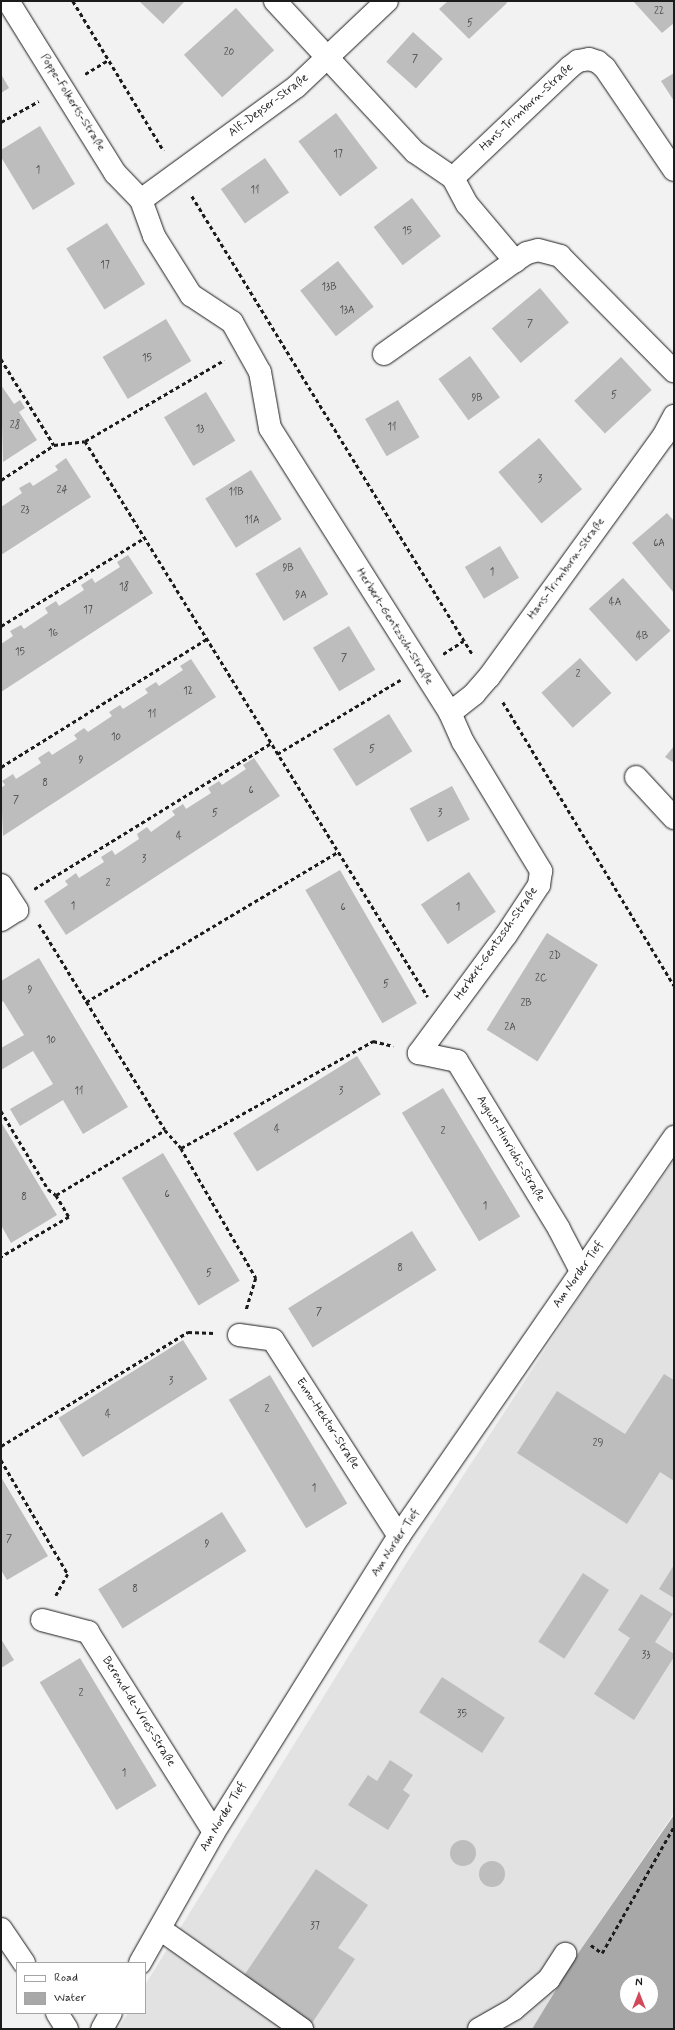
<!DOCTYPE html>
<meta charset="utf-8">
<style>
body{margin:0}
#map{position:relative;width:675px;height:2030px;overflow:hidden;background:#f2f2f2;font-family:Mynerve,sans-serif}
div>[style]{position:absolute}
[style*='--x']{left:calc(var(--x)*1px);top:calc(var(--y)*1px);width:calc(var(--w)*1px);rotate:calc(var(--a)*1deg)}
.built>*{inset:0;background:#e2e2e2}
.water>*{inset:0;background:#a8a8a8}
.building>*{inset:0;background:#bdbdbd;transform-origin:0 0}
.round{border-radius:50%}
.path>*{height:2.5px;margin-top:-1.25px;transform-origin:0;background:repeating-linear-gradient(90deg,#1c1c1c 0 4px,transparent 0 7px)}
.roads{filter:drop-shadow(0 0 1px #1c1c1c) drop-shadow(0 0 1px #1c1c1c)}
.minor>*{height:22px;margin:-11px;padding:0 11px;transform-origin:11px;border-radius:11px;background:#fff}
span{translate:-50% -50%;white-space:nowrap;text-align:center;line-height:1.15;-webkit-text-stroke:3px #fff;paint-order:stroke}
.number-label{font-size:10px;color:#444}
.number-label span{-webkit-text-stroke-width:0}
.street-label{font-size:12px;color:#1c1c1c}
.frame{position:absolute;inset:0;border:2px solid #1c1c1c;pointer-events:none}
.legend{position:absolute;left:16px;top:1962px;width:130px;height:52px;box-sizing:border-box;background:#fff;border:1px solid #a4a4a4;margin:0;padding:5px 7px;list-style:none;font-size:12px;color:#1c1c1c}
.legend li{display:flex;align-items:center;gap:8px;height:20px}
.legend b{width:20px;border:1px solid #a4a4a4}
.north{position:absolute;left:619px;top:1974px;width:40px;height:40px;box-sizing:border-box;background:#fff;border:1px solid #a4a4a4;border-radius:50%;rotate:0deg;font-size:11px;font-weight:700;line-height:16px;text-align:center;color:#1c1c1c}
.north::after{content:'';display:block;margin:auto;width:14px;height:18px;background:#d1495b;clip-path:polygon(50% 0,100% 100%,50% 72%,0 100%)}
</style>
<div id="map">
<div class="built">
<i style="clip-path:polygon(674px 1160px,674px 1813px,579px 1952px,532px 2029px,118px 2029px,128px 2013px,145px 2013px,145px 1985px,402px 1570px,579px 1297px)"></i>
</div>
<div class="water">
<i style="clip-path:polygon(evenodd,674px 1815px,674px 2029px,532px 2029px,579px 1952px,674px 1815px,627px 1982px,651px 1982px,651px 2006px,627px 2006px,627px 1982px)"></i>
</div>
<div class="building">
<i style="clip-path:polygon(139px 1px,185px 1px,163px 24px)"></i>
<i style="clip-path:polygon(448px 1px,506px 1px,507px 3px,469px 39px,439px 9px)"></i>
<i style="clip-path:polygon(633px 1px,674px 1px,674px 23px,662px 33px)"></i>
<i style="left:236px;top:8px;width:57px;height:70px;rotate:48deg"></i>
<i style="left:413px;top:32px;width:40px;height:40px;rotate:42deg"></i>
<i style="clip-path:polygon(674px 73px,674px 101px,661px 81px)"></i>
<i style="clip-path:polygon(1px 74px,9px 88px,1px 93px)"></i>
<i style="left:336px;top:113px;width:69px;height:47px;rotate:53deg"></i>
<i style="clip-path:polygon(40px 126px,75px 184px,33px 210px,1px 157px,1px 150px)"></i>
<i style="left:265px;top:158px;width:42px;height:54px;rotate:55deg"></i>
<i style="left:412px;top:198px;width:48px;height:48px;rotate:53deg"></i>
<i style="left:107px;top:223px;width:72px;height:48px;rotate:58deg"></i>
<i style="left:338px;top:261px;width:58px;height:48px;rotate:52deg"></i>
<i style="left:540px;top:288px;width:45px;height:63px;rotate:50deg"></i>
<i style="left:166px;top:319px;width:49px;height:74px;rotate:59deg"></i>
<i style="left:470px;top:356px;width:51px;height:39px;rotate:54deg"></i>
<i style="left:621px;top:357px;width:45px;height:64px;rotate:47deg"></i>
<i style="clip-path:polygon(1px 385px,14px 404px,20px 400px,25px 408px,19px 412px,37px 440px,3px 462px)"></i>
<i style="left:206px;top:392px;width:57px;height:49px;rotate:59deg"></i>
<i style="left:398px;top:400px;width:43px;height:38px;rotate:60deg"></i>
<i style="left:539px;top:438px;width:67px;height:53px;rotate:50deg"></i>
<i style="clip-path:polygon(66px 458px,91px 497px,1px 555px,1px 507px,22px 493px,19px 488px,30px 482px,33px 486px,58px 470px,55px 466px)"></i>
<i style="left:251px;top:470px;width:58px;height:54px;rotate:58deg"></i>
<i style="clip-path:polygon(667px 513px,674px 521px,674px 593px,632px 543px)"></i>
<i style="left:500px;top:546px;width:37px;height:41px;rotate:59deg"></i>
<i style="left:300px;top:547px;width:55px;height:52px;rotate:59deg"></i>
<i style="clip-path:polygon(128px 555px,153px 593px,1px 692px,1px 644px,13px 636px,10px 631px,21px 625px,24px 629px,48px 613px,45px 608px,56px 601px,59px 606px,84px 590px,81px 585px,92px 578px,95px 583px,120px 567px,117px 562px)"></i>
<i style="left:623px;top:578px;width:71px;height:46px;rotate:48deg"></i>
<i style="left:349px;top:626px;width:51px;height:42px;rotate:59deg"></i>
<i style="left:580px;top:658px;width:47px;height:52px;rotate:48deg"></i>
<i style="clip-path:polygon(191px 659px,216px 697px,3px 836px,1px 788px,5px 785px,2px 781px,13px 774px,16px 779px,41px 763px,38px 758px,49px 751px,52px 755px,77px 739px,74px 735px,84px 728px,88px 732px,112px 716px,109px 712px,120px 705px,123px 709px,148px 693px,145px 689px,156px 682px,159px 686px,183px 670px,180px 666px)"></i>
<i style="left:389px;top:714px;width:44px;height:66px;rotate:58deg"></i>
<i style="clip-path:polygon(674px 746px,674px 763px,665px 757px)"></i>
<i style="clip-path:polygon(254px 758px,280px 796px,66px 935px,44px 901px,68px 885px,65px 881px,76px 873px,79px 878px,104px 862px,101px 857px,112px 850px,115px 855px,139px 839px,137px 834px,147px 827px,151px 832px,175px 815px,172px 811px,183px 804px,186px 809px,211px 793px,208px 788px,219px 781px,222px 785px,246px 769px,243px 765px)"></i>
<i style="left:452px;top:786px;width:38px;height:48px;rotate:62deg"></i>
<i style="left:340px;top:870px;width:154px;height:40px;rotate:60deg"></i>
<i style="left:469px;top:872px;width:48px;height:58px;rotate:56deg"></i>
<i style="left:547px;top:933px;width:60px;height:114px;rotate:32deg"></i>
<i style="clip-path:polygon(39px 958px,128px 1107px,83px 1134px,63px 1100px,20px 1126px,10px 1109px,53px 1084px,33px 1051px,1px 1070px,1px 1048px,24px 1035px,3px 1001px,1px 1003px,1px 981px)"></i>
<i style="left:357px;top:1056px;width:45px;height:146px;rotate:58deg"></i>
<i style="left:443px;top:1088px;width:150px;height:48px;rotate:59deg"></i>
<i style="clip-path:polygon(1px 1122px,57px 1215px,11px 1243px,1px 1225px)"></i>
<i style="left:163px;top:1153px;width:149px;height:48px;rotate:59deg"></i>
<i style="left:412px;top:1231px;width:46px;height:146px;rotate:58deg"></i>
<i style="left:183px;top:1340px;width:46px;height:147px;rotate:58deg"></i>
<i style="clip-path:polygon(664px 1374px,674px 1380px,674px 1481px,660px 1472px,627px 1524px,517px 1453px,557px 1391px,625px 1434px)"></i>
<i style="left:270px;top:1375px;width:150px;height:48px;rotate:59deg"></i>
<i style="clip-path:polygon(1px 1477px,48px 1556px,7px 1580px,1px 1570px)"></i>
<i style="left:222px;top:1512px;width:46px;height:146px;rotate:58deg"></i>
<i style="clip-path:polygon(674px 1565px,674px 1598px,659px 1589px)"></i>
<i style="left:583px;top:1573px;width:31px;height:82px;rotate:33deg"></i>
<i style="clip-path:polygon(641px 1594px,673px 1614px,655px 1642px,674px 1654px,674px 1657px,634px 1720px,594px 1694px,630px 1638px,618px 1630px)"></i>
<i style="clip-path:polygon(1px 1639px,14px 1660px,1px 1668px)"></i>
<i style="left:80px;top:1658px;width:149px;height:47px;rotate:59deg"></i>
<i style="left:442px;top:1677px;width:75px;height:42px;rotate:33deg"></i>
<i style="clip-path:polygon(390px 1760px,413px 1775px,403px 1790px,410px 1795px,388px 1830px,348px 1805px,368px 1775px,377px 1781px)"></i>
<i class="round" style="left:450px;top:1840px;width:26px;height:26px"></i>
<i class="round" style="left:479px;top:1861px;width:26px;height:26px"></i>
<i style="clip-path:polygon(316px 1869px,368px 1905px,338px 1948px,355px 1959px,310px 2026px,241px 1980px)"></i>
</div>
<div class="path">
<i style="--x:73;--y:1;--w:175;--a:58.8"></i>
<i style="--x:85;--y:74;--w:27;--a:-31"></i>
<i style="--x:1;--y:122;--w:43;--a:-28.9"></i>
<i style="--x:192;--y:196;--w:538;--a:58.53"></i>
<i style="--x:1;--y:359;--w:101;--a:58.4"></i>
<i style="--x:85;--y:441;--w:653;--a:58.33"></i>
<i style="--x:1;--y:480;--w:64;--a:-33.4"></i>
<i style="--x:54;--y:445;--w:31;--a:-7"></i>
<i style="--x:85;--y:441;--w:161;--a:-30.2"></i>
<i style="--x:1;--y:626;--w:168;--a:-31.6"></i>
<i style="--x:443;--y:654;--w:24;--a:-33"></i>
<i style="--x:503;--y:702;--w:331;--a:58.9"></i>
<i style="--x:277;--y:754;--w:144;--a:-31"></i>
<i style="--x:1;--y:767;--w:243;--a:-31.9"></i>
<i style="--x:34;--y:889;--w:278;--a:-31.6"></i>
<i style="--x:39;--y:924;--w:241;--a:58.5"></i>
<i style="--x:165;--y:1130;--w:24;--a:48"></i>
<i style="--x:181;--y:1148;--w:150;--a:60"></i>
<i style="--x:256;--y:1278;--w:34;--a:107"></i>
<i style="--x:86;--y:1002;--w:293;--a:-30.8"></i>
<i style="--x:1;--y:1111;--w:91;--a:58.9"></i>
<i style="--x:48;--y:1189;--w:10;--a:37"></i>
<i style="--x:56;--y:1195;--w:26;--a:59"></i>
<i style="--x:69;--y:1217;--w:79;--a:149.5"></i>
<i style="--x:181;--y:1148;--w:220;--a:-29.1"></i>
<i style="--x:373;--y:1041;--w:21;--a:14"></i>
<i style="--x:56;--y:1195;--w:127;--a:-30.8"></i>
<i style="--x:1;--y:1446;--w:219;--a:-31.4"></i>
<i style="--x:188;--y:1332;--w:26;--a:2"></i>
<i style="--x:1;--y:1460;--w:132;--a:59.6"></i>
<i style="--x:68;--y:1574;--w:25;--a:119"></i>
<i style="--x:591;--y:1945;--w:14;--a:36"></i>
<i style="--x:602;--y:1953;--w:146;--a:-60.4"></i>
</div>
<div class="roads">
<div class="minor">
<i style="--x:8;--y:1;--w:203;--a:58.1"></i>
<i style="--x:115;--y:173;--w:37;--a:46"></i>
<i style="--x:141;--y:200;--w:38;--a:70"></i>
<i style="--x:154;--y:236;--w:70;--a:57.9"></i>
<i style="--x:191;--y:295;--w:49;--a:33.4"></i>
<i style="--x:232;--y:322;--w:57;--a:60.8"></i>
<i style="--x:260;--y:372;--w:57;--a:79.9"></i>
<i style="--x:270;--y:428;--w:337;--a:57.7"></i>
<i style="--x:450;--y:713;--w:32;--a:66"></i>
<i style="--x:463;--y:742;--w:151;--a:58.8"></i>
<i style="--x:541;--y:871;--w:14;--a:98"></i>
<i style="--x:539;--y:885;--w:60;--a:123.4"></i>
<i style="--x:506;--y:935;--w:147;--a:126.4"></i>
<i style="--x:419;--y:1053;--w:39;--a:12"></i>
<i style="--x:457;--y:1061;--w:197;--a:58.7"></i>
<i style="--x:559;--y:1229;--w:47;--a:62.4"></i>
<i style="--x:275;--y:1;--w:206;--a:47.2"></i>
<i style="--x:415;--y:152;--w:46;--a:34.4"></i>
<i style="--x:453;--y:178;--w:30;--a:62"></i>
<i style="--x:467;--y:204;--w:75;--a:49.9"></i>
<i style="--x:515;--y:261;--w:14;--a:-34"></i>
<i style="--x:527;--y:253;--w:11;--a:-15"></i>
<i style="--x:538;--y:250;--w:23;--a:15"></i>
<i style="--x:560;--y:256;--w:162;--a:45.3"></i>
<i style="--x:453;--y:178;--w:161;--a:-43.5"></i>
<i style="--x:570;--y:67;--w:10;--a:-37"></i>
<i style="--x:578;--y:61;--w:11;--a:-10"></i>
<i style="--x:589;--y:59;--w:9;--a:18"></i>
<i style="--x:598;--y:62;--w:9;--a:41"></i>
<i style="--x:605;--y:68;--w:123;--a:55.9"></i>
<i style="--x:141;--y:200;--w:192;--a:-36.1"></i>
<i style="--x:296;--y:87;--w:125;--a:-43.4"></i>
<i style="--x:384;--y:354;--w:161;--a:-35.4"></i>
<i style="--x:450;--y:713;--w:31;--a:-38"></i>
<i style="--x:474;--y:694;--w:23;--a:-49"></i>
<i style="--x:489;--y:677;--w:296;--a:-54.1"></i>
<i style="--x:663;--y:437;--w:24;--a:-62"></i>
<i style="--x:636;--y:777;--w:56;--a:47.2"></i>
<i style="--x:1;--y:885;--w:30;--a:57"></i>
<i style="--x:17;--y:910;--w:19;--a:148"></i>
<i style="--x:239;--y:1335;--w:34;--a:8"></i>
<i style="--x:273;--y:1340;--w:233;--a:57.3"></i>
<i style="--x:42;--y:1620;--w:48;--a:14.6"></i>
<i style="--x:88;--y:1632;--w:236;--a:57.8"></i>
<i style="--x:1;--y:1929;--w:41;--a:55.9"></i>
<i style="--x:160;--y:1929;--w:174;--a:35.2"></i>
<i style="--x:140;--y:1963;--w:150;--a:-60.5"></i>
<i style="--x:214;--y:1832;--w:349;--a:-58"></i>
<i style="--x:399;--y:1536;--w:485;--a:-55.4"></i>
<i style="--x:57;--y:2013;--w:19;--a:58"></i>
<i style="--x:102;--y:2029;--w:18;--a:-61"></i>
<i style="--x:479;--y:2029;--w:40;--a:-29.7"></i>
<i style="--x:514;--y:2009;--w:46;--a:-40.6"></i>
<i style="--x:549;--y:1979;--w:30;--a:-57"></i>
</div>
</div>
<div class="number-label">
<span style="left:659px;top:12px">22</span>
<span style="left:470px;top:24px">5</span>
<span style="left:229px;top:53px">20</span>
<span style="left:415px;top:60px">7</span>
<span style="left:338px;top:155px">17</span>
<span style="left:38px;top:171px">1</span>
<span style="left:255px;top:191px">11</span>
<span style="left:407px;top:232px">15</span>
<span style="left:105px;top:266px">17</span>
<span style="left:329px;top:288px">13B</span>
<span style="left:347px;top:311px">13A</span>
<span style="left:530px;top:325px">7</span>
<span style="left:147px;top:359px">15</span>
<span style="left:614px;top:396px">5</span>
<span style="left:477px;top:399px">9B</span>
<span style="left:15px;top:426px">28</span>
<span style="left:392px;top:428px">11</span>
<span style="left:200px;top:430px">13</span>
<span style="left:540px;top:480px">3</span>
<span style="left:62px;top:491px">24</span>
<span style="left:236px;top:493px">11B</span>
<span style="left:25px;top:511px">23</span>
<span style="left:252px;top:521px">11A</span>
<span style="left:659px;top:544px">6A</span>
<span style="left:288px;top:569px">9B</span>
<span style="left:492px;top:573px">1</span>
<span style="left:124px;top:588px">18</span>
<span style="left:301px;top:596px">9A</span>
<span style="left:615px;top:603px">4A</span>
<span style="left:88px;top:611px">17</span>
<span style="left:53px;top:634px">16</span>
<span style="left:642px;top:637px">4B</span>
<span style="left:20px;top:653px">15</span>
<span style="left:344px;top:659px">7</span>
<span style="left:578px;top:675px">2</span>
<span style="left:188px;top:692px">12</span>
<span style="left:152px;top:715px">11</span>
<span style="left:116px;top:738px">10</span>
<span style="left:372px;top:750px">5</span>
<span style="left:81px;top:761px">9</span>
<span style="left:45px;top:784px">8</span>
<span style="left:251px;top:791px">6</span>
<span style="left:16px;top:801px">7</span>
<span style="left:215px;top:814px">5</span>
<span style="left:440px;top:814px">3</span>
<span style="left:179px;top:837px">4</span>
<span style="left:144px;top:860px">3</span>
<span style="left:108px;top:884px">2</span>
<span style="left:73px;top:907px">1</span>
<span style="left:343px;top:908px">6</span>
<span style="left:458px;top:908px">1</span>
<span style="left:555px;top:957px">2D</span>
<span style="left:541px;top:979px">2C</span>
<span style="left:386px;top:985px">5</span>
<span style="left:30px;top:991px">9</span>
<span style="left:526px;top:1004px">2B</span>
<span style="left:510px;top:1028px">2A</span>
<span style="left:51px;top:1041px">10</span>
<span style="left:79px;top:1092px">11</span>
<span style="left:341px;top:1092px">3</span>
<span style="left:277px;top:1130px">4</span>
<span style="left:443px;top:1132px">2</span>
<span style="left:167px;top:1195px">6</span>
<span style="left:24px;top:1198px">8</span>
<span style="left:485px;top:1207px">1</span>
<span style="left:400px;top:1269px">8</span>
<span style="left:209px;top:1274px">5</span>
<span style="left:319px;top:1313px">7</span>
<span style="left:171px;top:1382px">3</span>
<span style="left:267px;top:1410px">2</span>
<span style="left:108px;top:1415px">4</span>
<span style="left:598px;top:1444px">29</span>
<span style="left:314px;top:1489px">1</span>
<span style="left:9px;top:1540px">7</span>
<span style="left:207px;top:1545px">9</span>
<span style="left:135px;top:1590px">8</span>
<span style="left:646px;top:1656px">33</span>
<span style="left:81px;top:1694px">2</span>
<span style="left:462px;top:1715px">35</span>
<span style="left:124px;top:1774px">1</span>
<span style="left:315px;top:1927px">37</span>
</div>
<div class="street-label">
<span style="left:72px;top:103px;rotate:58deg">Poppe-Folkerts-Straße</span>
<span style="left:269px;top:106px;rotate:-37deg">Alf-Depser-Straße</span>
<span style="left:527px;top:108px;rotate:-43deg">Hans-Trimborn-Straße</span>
<span style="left:567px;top:569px;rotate:-54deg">Hans-Trimborn-Straße</span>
<span style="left:394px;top:627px;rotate:58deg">Herbert-Gentzsch-Straße</span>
<span style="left:497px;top:944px;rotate:-55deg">Herbert-Gentzsch-Straße</span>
<span style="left:510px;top:1149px;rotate:59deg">August-Hinrichs-Straße</span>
<span style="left:579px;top:1275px;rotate:-55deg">Am Norder Tief</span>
<span style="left:327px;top:1424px;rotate:57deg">Enno-Hektor-Straße</span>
<span style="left:396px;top:1543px;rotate:-57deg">Am Norder Tief</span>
<span style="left:138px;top:1712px;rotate:58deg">Berend-de-Vries-Straße</span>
<span style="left:224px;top:1817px;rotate:-59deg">Am Norder Tief</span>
</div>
<div class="frame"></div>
<ul class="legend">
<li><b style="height:5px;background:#fff"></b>Road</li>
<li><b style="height:11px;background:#a8a8a8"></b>Water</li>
</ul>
<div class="north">N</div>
</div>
